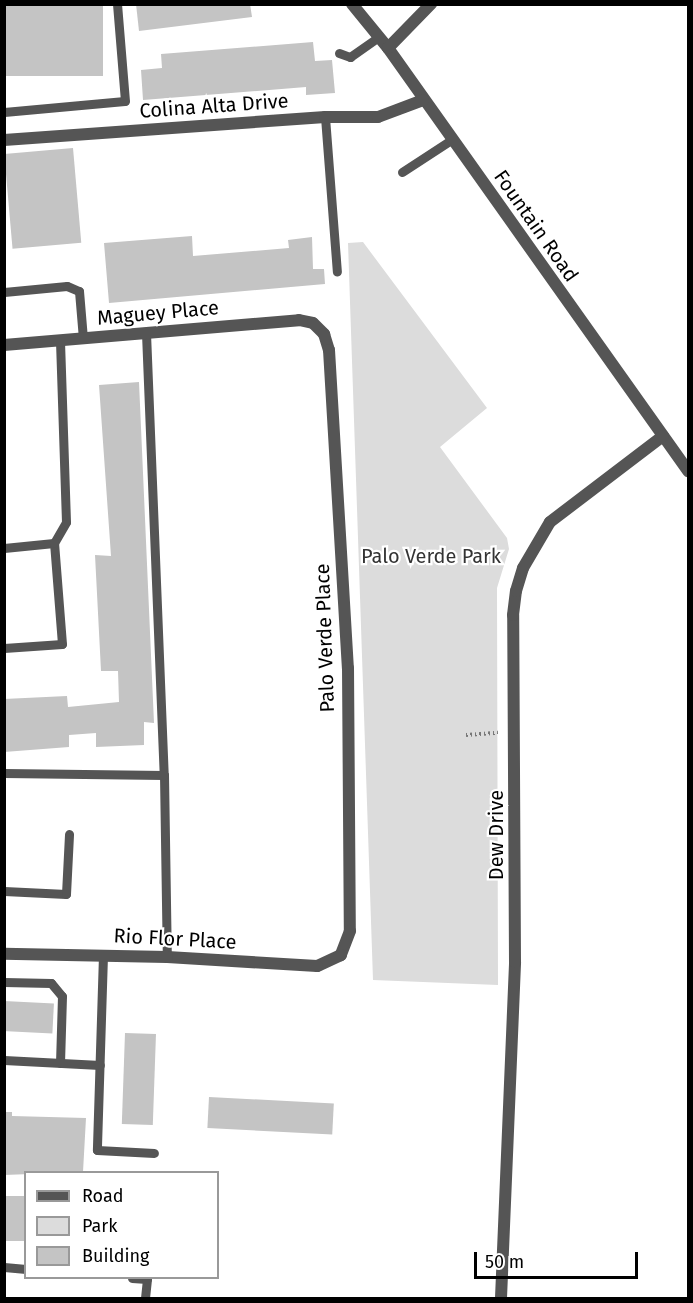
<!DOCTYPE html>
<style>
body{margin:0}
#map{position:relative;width:693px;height:1303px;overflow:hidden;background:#fff;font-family:"Fira Sans",sans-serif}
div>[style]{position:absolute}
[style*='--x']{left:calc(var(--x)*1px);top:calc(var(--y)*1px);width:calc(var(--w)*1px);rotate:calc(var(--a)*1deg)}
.green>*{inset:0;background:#dcdcdc}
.building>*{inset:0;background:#c4c4c4;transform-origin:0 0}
.path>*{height:4px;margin-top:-2px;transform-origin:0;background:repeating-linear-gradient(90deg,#777 0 1.5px,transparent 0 4.5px)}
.service>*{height:9px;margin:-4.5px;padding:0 4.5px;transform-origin:4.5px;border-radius:4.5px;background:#555}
.minor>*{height:12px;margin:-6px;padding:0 6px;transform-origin:6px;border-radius:6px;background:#555}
span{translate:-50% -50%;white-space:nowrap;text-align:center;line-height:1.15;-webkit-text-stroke:4.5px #fff;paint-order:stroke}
.street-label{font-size:20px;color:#000}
.park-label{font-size:20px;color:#333}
.frame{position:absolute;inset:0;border:6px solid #000;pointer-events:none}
.legend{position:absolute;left:24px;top:1171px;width:195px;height:108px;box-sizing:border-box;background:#fff;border:2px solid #999;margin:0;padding:8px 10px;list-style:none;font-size:18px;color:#000}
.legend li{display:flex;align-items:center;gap:12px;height:30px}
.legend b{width:30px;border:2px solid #999}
.scale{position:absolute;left:474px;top:1252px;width:164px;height:27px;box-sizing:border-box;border:3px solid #000;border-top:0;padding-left:8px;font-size:18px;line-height:21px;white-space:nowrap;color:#000;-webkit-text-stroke:4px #fff;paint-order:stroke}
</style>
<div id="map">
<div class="green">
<i style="clip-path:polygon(363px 242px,487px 408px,440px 447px,507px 538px,509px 549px,497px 588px,498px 985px,373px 980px,348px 243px)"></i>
</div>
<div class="building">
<i style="left:4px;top:4px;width:99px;height:72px"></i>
<i style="clip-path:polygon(136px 4px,250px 4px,252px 17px,139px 31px)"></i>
<i style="clip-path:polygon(313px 42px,315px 61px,332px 60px,335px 93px,306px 95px,306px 87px,143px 100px,141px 70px,162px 68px,161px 54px)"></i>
<i style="left:73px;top:148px;width:95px;height:69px;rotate:85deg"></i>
<i style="clip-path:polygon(192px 236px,193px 256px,289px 248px,288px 240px,312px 237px,313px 269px,324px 269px,325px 284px,109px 303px,104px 243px)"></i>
<i style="clip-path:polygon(139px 382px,154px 723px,144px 722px,144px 745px,96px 747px,96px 733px,69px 735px,69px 747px,4px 752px,4px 699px,67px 696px,68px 707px,119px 702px,118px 671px,101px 671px,95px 555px,111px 556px,99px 385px)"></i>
<i style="left:4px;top:1001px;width:50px;height:30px;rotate:3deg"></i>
<i style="left:125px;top:1033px;width:31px;height:91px;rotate:2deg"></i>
<i style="left:209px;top:1097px;width:125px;height:31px;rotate:3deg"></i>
<i style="clip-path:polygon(4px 1112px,12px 1112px,12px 1116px,86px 1118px,83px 1172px,4px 1175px)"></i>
<i style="left:4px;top:1196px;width:22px;height:45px"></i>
</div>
<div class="path">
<i style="--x:466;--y:735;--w:32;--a:-4"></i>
</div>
<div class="service">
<i style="--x:339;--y:53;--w:12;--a:20"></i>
<i style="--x:350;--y:57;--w:35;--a:-35"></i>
<i style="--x:4;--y:112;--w:121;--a:-5.2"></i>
<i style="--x:125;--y:101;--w:97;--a:-94.7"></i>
<i style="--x:325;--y:117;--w:155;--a:85.6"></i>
<i style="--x:402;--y:172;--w:59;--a:-33.1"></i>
<i style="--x:4;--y:292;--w:63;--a:-5.4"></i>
<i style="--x:67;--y:286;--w:13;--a:23"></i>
<i style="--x:79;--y:291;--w:48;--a:85.2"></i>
<i style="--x:146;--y:333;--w:442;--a:87.7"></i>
<i style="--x:164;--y:775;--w:182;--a:89.1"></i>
<i style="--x:4;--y:548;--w:50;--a:-5.7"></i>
<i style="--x:4;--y:648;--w:58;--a:-3.9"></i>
<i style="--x:62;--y:644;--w:101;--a:-94.5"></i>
<i style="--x:54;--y:543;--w:24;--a:-60"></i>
<i style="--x:66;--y:522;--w:181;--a:-91.9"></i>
<i style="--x:4;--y:773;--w:160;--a:0.7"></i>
<i style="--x:4;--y:891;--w:62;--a:2.8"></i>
<i style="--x:66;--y:894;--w:60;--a:-87.1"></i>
<i style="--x:103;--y:955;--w:195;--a:91.8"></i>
<i style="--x:97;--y:1150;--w:57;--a:3"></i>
<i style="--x:4;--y:982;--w:47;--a:1.2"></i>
<i style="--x:51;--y:983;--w:17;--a:50"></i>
<i style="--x:62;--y:996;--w:67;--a:91.7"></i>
<i style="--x:4;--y:1060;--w:96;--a:3"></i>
<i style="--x:4;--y:1267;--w:22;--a:5"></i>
<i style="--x:132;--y:1278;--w:15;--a:4"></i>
<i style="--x:147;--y:1279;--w:19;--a:96"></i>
</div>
<div class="minor">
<i style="--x:352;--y:4;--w:57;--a:50.7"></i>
<i style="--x:388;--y:48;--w:519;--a:54.65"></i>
<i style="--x:388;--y:48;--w:62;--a:-45.7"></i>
<i style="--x:4;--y:140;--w:322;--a:-4.1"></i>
<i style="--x:325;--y:117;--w:53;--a:0"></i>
<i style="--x:378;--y:117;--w:48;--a:-20.7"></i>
<i style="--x:4;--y:345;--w:296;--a:-4.8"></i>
<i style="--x:299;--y:320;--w:14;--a:12"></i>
<i style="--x:313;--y:323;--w:16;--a:45"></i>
<i style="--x:324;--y:334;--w:17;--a:73"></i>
<i style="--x:329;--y:350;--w:319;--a:86.6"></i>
<i style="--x:348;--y:668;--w:263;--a:89.6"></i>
<i style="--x:350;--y:931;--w:26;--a:111"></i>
<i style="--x:341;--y:955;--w:26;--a:155"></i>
<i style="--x:317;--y:966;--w:150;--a:-176.6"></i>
<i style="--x:167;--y:957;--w:163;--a:-178.9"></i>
<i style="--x:501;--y:1298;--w:336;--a:-87.6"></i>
<i style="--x:515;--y:962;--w:347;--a:-90.3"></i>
<i style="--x:513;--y:615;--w:24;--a:-83"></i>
<i style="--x:516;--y:591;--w:24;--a:-73"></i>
<i style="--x:523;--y:568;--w:53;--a:-59.6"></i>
<i style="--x:550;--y:522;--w:142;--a:-37.3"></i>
</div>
<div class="street-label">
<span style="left:214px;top:106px;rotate:-4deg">Colina Alta Drive</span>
<span style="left:536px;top:226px;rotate:55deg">Fountain Road</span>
<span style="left:158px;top:313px;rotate:-5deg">Maguey Place</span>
<span style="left:325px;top:638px;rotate:-92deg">Palo Verde Place</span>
<span style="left:496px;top:835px;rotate:-90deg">Dew Drive</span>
<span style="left:175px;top:939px;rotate:3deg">Rio Flor Place</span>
</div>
<div class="park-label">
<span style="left:431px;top:556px">Palo Verde Park</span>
</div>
<div class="frame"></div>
<ul class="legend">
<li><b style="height:8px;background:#555"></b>Road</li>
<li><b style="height:16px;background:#dcdcdc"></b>Park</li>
<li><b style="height:16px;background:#c4c4c4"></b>Building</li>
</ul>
<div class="scale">50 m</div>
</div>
